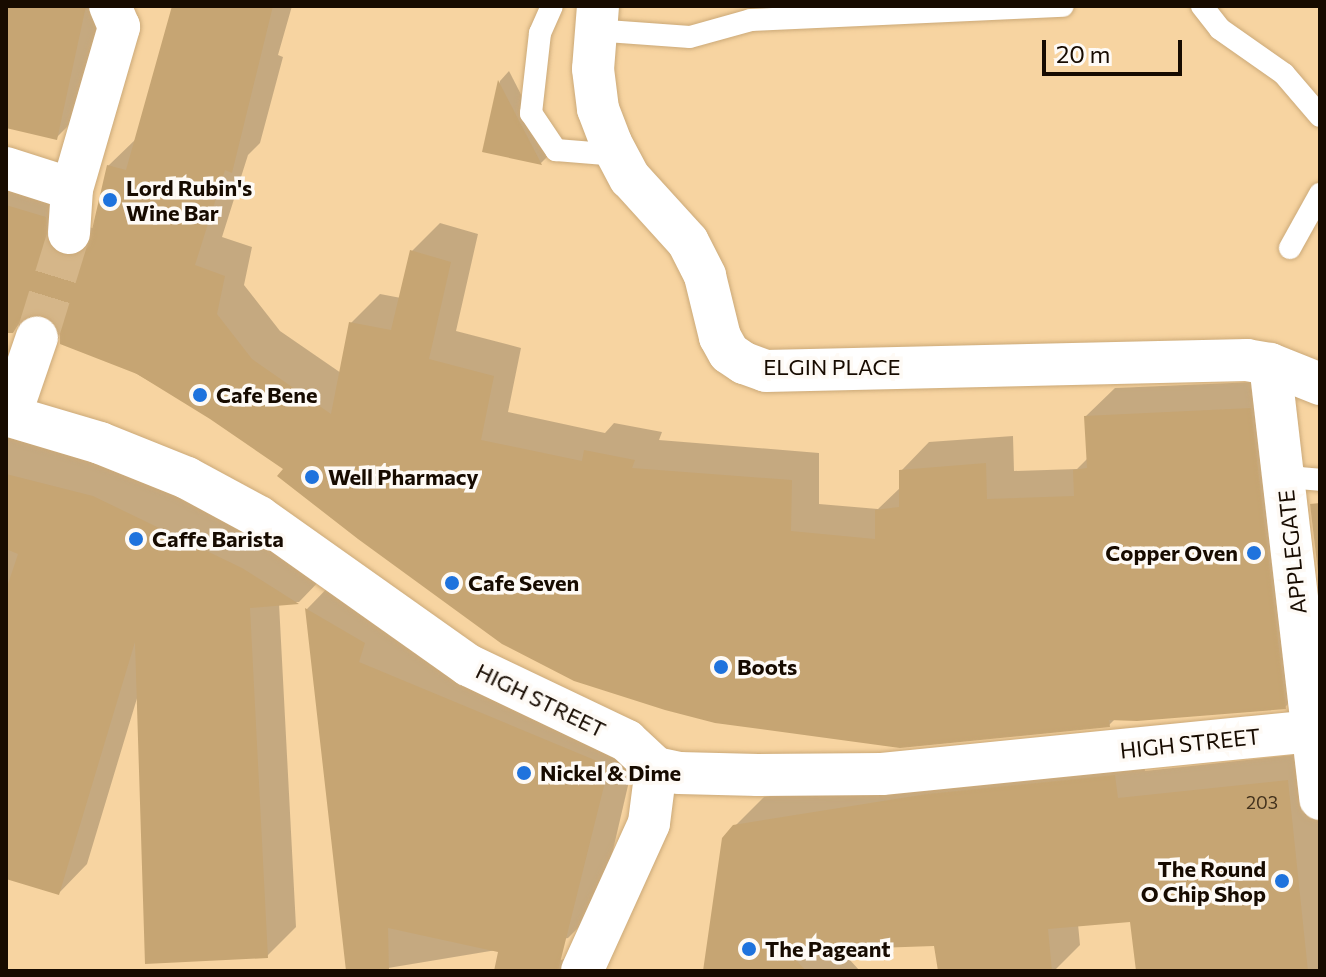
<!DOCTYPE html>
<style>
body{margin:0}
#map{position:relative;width:1326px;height:977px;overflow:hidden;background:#f7d4a1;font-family:Commissioner,sans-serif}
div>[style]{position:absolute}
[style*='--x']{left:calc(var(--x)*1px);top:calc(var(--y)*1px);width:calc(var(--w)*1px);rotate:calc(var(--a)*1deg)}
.shadow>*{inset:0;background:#0003}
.building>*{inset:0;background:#c6a573}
.street-tunnel>*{height:42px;margin-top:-21px;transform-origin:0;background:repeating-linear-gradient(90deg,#d5b689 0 42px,transparent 0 63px)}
.roads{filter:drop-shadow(0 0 2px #cba978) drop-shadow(0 0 2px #cba978)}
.lane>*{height:22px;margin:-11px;padding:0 11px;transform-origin:11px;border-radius:11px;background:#fff}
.street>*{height:42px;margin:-21px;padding:0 21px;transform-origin:21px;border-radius:21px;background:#fff}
.dots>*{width:22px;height:22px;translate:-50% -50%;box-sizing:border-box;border:4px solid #fefaf5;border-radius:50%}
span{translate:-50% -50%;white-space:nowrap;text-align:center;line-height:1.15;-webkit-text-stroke:7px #fefaf5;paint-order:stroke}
.number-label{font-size:18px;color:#43321d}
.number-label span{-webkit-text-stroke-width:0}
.poi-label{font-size:22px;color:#170b00;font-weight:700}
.left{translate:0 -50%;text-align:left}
.right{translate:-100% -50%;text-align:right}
.street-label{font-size:22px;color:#170b00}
.frame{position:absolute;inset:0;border:8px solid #170b00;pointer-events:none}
.scale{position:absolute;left:1042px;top:40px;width:140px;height:36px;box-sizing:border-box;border:4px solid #170b00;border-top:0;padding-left:10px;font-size:24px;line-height:28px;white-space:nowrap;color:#170b00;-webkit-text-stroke:6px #fefaf5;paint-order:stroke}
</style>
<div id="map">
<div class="shadow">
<i style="clip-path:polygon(6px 6px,110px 6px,84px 110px,56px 138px,6px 126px)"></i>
<i style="clip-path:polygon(174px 6px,292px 6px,278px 55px,283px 57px,260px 143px,248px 155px,222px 237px,252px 247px,244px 285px,280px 331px,341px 373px,351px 323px,380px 294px,401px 298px,412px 251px,440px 223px,478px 234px,456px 331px,521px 348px,508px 412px,605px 433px,614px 423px,662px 432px,659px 440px,819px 453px,819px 504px,878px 509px,901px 487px,901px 471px,929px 442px,1013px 436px,1014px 471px,1077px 469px,1089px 457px,1086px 416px,1115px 388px,1279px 381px,1313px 679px,1285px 707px,1116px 718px,1109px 725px,285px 468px,212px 417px,62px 331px,57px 321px,46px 313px,31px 312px,12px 331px,6px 331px,6px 169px,83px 225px,95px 229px,108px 166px,137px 138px)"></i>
<i style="clip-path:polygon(509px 71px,551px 153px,541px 163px,485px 150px,500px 81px)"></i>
<i style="clip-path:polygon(6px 437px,122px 468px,271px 540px,326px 574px,299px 602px,279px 603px,296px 927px,267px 956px,138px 695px,87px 864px,59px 893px,6px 877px)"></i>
<i style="clip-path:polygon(338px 577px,640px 734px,600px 906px,568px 938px,370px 971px,348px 971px,307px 609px)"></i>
<i style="clip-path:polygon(1143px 747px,1145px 771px,1320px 752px,1320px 967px,1316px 971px,1138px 971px,1131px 920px,1078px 924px,1080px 945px,1054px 971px,940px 971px,936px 944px,838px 947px,860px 971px,706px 971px,735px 826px,764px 797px,957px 766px)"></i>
<i style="clip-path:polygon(579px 954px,577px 971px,528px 971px)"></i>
</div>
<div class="building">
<i style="clip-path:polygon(6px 6px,86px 6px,57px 140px,6px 128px)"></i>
<i style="clip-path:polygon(172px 6px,273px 6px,232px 173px,225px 170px,195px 265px,225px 276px,217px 314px,252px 359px,331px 414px,349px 322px,391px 330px,410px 250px,451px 262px,429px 359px,494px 376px,481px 440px,582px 461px,584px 450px,635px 460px,632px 468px,792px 480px,791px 531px,875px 539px,875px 510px,899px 507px,899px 470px,986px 463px,987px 499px,1074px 496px,1073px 470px,1087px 468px,1084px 416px,1251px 408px,1286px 709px,1137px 721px,1109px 720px,1110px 727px,900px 748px,715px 723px,665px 710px,574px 681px,502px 644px,358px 539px,277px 476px,283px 469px,210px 419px,137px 374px,60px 344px,60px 332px,56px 322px,45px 315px,32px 314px,21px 320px,13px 333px,6px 333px,6px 205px,46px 217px,47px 243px,56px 253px,68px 257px,80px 254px,88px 247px,107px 165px,126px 170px)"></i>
<i style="clip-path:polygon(498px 80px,542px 165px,482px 152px)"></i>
<i style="clip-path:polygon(6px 474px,93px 496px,242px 568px,299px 604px,250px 608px,268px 958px,145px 964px,135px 642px,59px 895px,6px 879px,6px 590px,18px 554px,6px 549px)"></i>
<i style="clip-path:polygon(1320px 503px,1320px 589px,1310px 504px)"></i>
<i style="clip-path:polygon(305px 608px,365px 643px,359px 662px,609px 766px,558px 971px,494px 971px,498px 952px,388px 928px,389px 971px,346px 971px)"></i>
<i style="clip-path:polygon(1115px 775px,1118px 798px,1288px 780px,1308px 971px,1136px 971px,1130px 922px,1048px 929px,1052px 971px,938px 971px,934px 946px,788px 951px,806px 971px,703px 971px,722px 838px,733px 825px,927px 794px)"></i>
</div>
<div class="street-tunnel">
<i style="--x:37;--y:337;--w:109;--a:-72.9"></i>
</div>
<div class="roads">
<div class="lane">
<i style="--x:552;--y:6;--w:30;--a:114"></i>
<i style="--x:540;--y:33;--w:81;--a:96.4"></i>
<i style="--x:531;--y:113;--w:45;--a:56"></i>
<i style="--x:556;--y:150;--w:62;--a:4.6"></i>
<i style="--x:1202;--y:6;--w:29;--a:52"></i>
<i style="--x:1220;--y:29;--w:78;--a:35.1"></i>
<i style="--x:1284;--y:74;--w:55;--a:49.4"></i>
<i style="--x:593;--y:30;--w:97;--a:4.1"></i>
<i style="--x:690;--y:37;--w:63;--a:-15.6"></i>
<i style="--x:751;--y:20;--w:312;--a:-2.6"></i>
<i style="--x:1290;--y:248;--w:62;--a:-60.9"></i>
<i style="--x:1283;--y:469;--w:18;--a:29"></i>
<i style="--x:1299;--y:478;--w:21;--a:5"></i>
</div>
<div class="street">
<i style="--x:598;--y:6;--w:63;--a:94.5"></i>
<i style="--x:593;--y:69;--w:40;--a:82.9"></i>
<i style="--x:598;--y:109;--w:36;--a:69"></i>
<i style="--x:611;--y:143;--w:40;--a:62"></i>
<i style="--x:630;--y:178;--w:86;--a:47.8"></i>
<i style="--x:688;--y:242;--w:38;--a:63"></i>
<i style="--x:705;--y:276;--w:63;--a:76.2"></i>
<i style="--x:720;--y:337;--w:18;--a:61"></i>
<i style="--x:729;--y:353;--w:18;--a:34"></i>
<i style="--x:744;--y:363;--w:23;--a:20"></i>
<i style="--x:766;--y:371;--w:481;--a:-1.3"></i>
<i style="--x:1247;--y:360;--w:23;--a:10"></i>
<i style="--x:1270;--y:364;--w:54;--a:21.8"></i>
<i style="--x:6;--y:168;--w:69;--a:17.7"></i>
<i style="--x:69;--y:233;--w:44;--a:-86.1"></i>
<i style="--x:72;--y:189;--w:169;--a:-73.8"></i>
<i style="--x:119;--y:27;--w:23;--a:-113"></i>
<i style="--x:1270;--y:364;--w:438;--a:83.4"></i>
<i style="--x:6;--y:415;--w:98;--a:16.6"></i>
<i style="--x:100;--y:443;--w:94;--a:21.9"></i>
<i style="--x:187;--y:478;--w:82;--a:28.4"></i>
<i style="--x:259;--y:517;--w:256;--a:35.3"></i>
<i style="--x:468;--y:665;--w:176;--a:25.5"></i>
<i style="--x:627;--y:741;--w:40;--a:43"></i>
<i style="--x:656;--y:768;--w:24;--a:12"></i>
<i style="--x:679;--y:773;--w:79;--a:1.5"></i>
<i style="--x:758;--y:775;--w:124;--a:-0.5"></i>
<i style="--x:882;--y:774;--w:440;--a:-5.7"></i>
<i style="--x:10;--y:416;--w:83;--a:-71.1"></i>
<i style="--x:582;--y:971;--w:162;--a:-65.6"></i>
<i style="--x:649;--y:823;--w:55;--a:-82.7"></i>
</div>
</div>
<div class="dots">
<i style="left:110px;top:200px;background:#1f73dd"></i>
<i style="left:200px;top:395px;background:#1f73dd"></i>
<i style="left:312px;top:477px;background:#1f73dd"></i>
<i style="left:136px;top:539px;background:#1f73dd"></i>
<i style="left:1254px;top:553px;background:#1f73dd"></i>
<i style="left:452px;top:583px;background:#1f73dd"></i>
<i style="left:721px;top:667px;background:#1f73dd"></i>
<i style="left:524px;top:773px;background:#1f73dd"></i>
<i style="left:1282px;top:881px;background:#1f73dd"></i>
<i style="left:749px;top:949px;background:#1f73dd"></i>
</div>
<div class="number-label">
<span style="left:1262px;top:802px">203</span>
</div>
<div class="poi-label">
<span class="left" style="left:126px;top:200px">Lord Rubin's<br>Wine Bar</span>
<span class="left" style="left:216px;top:395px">Cafe Bene</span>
<span class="left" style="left:328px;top:477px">Well Pharmacy</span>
<span class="left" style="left:152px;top:539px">Caffe Barista</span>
<span class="right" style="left:1238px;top:553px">Copper Oven</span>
<span class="left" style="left:468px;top:583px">Cafe Seven</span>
<span class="left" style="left:737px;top:667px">Boots</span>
<span class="left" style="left:540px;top:773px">Nickel &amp; Dime</span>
<span class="right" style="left:1266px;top:881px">The Round<br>O Chip Shop</span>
<span class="left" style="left:765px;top:949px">The Pageant</span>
</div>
<div class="street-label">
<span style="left:832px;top:367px">ELGIN PLACE</span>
<span style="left:1292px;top:552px;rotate:-96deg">APPLEGATE</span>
<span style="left:541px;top:700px;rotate:26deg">HIGH STREET</span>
<span style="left:1190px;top:743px;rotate:-6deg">HIGH STREET</span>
</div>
<div class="frame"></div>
<div class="scale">20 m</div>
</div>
